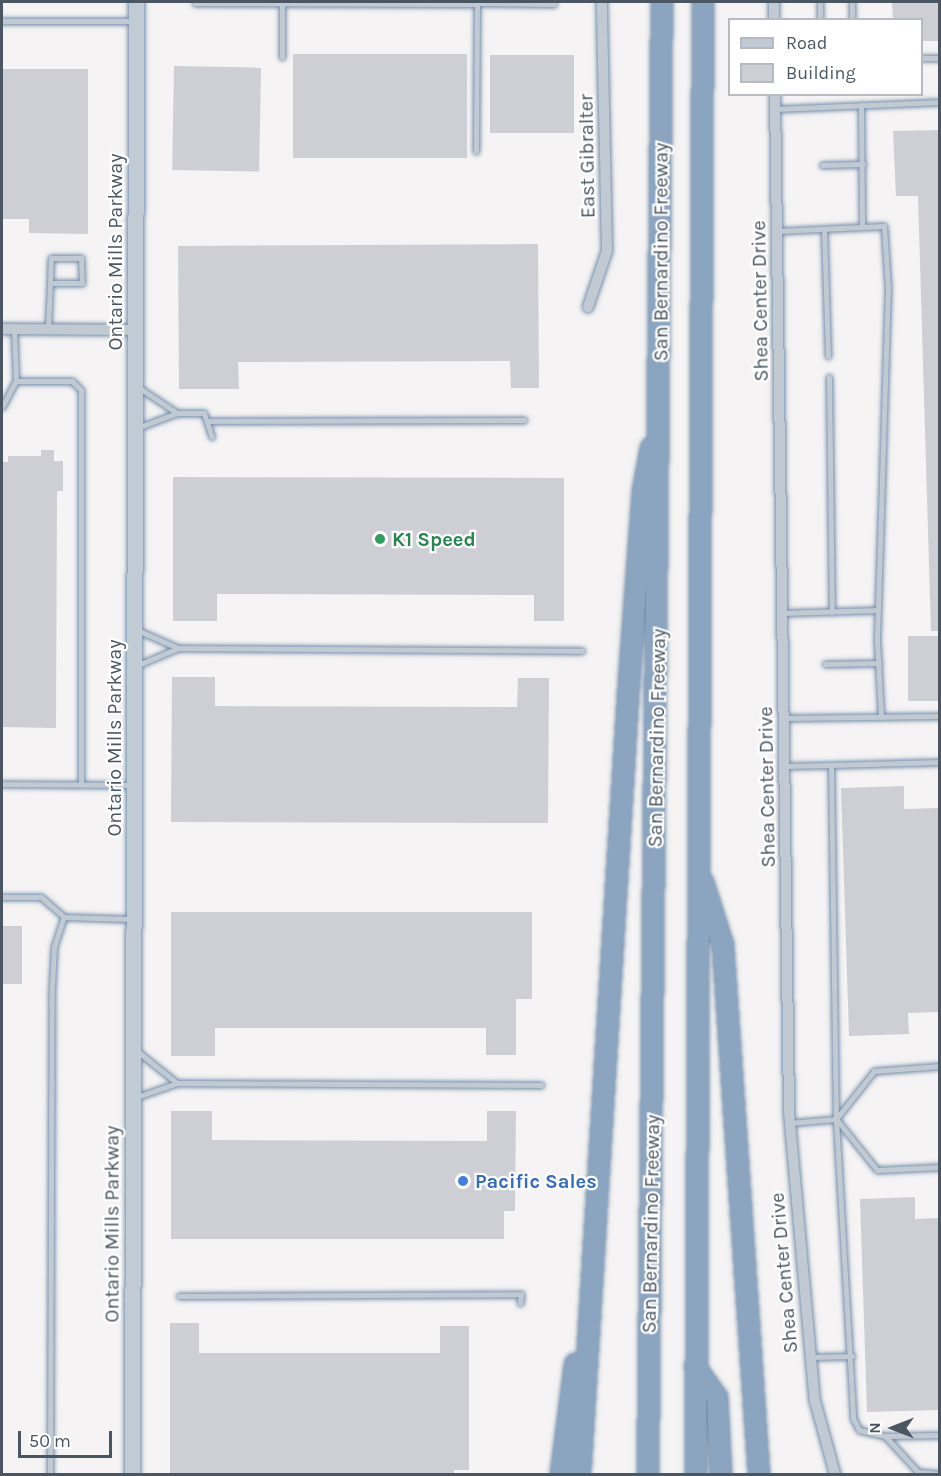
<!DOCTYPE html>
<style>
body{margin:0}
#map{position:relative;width:941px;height:1476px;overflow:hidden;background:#f5f3f3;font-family:Karla,sans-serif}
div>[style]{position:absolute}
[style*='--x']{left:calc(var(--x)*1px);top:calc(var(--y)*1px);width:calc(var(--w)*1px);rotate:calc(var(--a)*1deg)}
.building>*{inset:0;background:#cdcfd5;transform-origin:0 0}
.roads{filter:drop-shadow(0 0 2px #7690ad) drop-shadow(0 0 2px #7690ad)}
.lane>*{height:5px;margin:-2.5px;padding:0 2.5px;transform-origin:2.5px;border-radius:2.5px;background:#c1cad2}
.street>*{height:10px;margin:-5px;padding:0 5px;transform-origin:5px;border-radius:5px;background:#c1cad2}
.secondary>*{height:15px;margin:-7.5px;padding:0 7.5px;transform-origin:7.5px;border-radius:7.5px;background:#c1cbd6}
.highway>*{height:20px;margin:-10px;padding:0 10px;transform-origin:10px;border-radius:10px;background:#8ba5c1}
.dots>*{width:16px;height:16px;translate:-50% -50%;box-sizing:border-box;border:3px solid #fff;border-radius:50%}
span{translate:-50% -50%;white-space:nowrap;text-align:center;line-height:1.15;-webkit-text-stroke:4.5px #fff;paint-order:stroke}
.street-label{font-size:20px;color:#4a5661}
.leisure-label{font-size:20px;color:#27864d;font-weight:700}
.left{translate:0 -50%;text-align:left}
.shop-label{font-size:20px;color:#366cbe;font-weight:700}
.frame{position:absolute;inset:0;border:3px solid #4a5661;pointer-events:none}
.legend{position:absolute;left:728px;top:18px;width:195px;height:78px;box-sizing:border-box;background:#fff;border:2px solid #b7bbc0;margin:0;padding:8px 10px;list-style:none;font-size:18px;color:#4a5661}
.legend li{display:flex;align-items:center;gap:12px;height:30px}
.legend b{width:30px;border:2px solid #b7bbc0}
.north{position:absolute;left:863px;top:1398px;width:60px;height:60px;-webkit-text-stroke:4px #fff;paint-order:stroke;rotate:270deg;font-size:16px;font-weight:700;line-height:24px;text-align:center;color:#4a5661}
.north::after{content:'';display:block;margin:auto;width:21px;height:27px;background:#4a5661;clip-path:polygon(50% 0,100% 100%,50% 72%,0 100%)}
.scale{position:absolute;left:18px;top:1431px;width:94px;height:27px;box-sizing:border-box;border:3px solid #4a5661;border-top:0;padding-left:8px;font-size:18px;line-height:21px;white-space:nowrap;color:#4a5661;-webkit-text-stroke:4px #fff;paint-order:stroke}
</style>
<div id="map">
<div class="building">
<i style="clip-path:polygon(892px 2px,939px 2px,939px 41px,921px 41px,921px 20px,893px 20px)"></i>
<i style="left:293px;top:54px;width:174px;height:104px"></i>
<i style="left:490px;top:55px;width:84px;height:78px"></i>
<i style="left:174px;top:66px;width:87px;height:104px;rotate:1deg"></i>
<i style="clip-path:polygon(2px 69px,88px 69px,88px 234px,29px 233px,29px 219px,2px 219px)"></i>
<i style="clip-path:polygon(939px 130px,939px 631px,931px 631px,918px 196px,896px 196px,893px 131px)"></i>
<i style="clip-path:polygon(538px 244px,539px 388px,511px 388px,510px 361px,238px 362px,239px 389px,179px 389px,178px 246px)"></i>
<i style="clip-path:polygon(41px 450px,54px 450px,54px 461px,63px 461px,63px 491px,57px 491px,56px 728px,2px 727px,2px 462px,8px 462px,8px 456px,41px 456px)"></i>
<i style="clip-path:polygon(173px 477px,564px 478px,564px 621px,534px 621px,534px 595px,217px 594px,217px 621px,173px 621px)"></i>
<i style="left:939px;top:636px;width:65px;height:31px;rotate:90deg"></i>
<i style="clip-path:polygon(172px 677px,215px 677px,215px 706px,517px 707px,518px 678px,549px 678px,548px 823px,171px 822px)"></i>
<i style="clip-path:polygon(904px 786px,904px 809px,939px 808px,939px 1012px,908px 1013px,909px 1034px,849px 1036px,841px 788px)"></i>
<i style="clip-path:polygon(171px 912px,532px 912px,532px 999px,516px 999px,516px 1055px,486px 1055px,486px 1028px,215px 1028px,215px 1056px,171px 1056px)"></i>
<i style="left:2px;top:926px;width:20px;height:58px"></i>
<i style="clip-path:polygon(171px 1111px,212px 1111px,212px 1140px,487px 1141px,487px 1111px,516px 1111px,515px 1211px,504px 1211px,504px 1239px,171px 1239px)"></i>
<i style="clip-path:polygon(915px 1197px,915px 1219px,939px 1218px,939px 1410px,867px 1412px,860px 1199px)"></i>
<i style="clip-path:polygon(170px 1323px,199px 1323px,199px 1353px,440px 1353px,440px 1326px,469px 1326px,469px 1470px,454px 1470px,454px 1474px,170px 1474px)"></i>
</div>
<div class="roads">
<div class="lane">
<i style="--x:820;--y:2;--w:18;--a:90"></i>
<i style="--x:852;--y:2;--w:18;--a:90"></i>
<i style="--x:195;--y:3;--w:282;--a:0.2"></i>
<i style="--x:477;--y:4;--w:147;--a:90.4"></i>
<i style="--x:477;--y:3;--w:77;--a:0.7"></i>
<i style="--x:2;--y:21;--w:132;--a:0"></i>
<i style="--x:282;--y:57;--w:55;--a:-90"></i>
<i style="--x:922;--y:58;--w:18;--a:0"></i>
<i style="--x:861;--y:105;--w:122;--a:89.5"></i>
<i style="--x:775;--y:109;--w:165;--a:-2.4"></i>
<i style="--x:822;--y:165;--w:41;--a:-1.4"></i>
<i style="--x:824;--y:229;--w:127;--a:88.2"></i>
<i style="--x:777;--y:231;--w:107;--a:-2.7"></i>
<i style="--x:884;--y:226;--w:62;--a:86.3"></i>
<i style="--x:888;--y:288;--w:352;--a:91.8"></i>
<i style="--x:877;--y:640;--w:77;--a:87"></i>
<i style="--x:14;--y:329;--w:52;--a:87.8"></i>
<i style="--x:16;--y:381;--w:56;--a:0"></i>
<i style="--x:72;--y:381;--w:13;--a:45"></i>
<i style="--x:81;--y:390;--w:394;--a:90"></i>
<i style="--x:48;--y:329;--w:46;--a:-87.5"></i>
<i style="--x:50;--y:283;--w:25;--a:-88"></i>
<i style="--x:51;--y:258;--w:30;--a:0"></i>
<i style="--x:81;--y:258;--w:25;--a:88"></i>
<i style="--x:82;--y:283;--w:32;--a:180"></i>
<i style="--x:829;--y:377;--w:235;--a:89.3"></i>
<i style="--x:138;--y:387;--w:47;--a:33.7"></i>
<i style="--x:2;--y:407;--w:30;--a:-62"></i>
<i style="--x:207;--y:421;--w:317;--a:-0.2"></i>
<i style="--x:137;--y:428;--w:43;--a:-20.6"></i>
<i style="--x:177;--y:413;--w:27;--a:0"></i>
<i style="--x:204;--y:413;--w:25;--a:72"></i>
<i style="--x:782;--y:613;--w:96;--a:-1.8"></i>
<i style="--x:137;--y:630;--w:45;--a:23.7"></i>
<i style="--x:178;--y:648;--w:404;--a:0.4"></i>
<i style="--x:825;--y:664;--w:54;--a:-1.1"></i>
<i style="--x:138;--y:665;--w:43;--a:-23"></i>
<i style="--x:784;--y:718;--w:156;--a:-0.7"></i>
<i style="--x:831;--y:765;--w:109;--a:-1.6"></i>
<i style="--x:785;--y:766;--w:46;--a:-1.2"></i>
<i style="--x:831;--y:765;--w:354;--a:89.2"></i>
<i style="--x:836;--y:1119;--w:299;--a:86.7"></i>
<i style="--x:853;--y:1418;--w:13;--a:63"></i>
<i style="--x:859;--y:1430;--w:27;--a:13"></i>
<i style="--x:885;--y:1436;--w:55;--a:-1"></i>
<i style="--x:2;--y:784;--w:131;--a:0.4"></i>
<i style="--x:2;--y:897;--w:39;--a:0"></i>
<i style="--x:41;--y:897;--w:30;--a:41"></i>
<i style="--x:64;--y:917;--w:67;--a:1.7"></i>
<i style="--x:137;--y:1051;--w:51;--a:38.7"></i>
<i style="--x:134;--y:1098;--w:46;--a:-19.2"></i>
<i style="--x:177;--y:1083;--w:364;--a:0.3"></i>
<i style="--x:837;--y:1120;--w:64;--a:51.3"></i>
<i style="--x:877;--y:1170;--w:63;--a:-2.7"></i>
<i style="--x:789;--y:1123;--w:47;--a:-4.9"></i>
<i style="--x:836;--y:1119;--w:61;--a:-51.6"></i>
<i style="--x:874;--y:1071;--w:66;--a:-4.3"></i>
<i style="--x:179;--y:1296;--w:342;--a:-0.3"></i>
<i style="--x:521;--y:1294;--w:9;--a:96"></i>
<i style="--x:811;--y:1357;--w:41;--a:-1.4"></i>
<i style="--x:885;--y:1436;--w:49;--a:47.5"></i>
<i style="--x:918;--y:1472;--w:22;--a:5"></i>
<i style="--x:50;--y:1474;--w:488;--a:-89.8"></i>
<i style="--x:52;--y:986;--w:39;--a:-87"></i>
<i style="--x:54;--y:947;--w:32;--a:-72"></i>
</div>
<div class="street">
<i style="--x:774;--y:20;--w:18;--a:-90"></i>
<i style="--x:775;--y:94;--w:1018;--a:89.21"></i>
<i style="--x:789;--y:1112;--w:290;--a:84.9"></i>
<i style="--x:815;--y:1401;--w:76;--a:74.7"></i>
<i style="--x:588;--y:307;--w:59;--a:-71.3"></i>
<i style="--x:607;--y:251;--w:249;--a:-91.2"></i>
<i style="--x:2;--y:329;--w:134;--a:0.4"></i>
</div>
<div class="secondary">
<i style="--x:132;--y:1474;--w:1472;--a:-89.84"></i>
</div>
<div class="highway">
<i style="--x:703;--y:882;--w:66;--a:72.4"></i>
<i style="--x:723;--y:945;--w:530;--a:86.11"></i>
<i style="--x:695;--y:1366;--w:38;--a:55"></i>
<i style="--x:717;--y:1397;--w:77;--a:87"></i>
<i style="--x:561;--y:1474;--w:111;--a:-82.7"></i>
<i style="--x:580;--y:1474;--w:794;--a:-86.46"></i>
<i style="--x:629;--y:682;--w:192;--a:-85.8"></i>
<i style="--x:643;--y:491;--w:44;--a:-79.5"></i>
<i style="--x:648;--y:1474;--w:1472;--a:-89.46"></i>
<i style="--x:696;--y:1474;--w:1472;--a:-89.73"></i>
</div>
</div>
<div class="dots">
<i style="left:380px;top:539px;background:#2e9e5b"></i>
<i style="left:463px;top:1181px;background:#3f7fe0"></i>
</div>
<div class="street-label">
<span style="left:587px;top:156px;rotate:-91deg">East Gibralter</span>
<span style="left:115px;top:252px;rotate:-90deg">Ontario Mills Parkway</span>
<span style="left:661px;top:252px;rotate:-90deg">San Bernardino Freeway</span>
<span style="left:760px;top:301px;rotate:-91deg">Shea Center Drive</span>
<span style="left:114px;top:738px;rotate:-90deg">Ontario Mills Parkway</span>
<span style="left:657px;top:738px;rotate:-89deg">San Bernardino Freeway</span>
<span style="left:767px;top:787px;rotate:-91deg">Shea Center Drive</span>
<span style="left:112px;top:1224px;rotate:-90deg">Ontario Mills Parkway</span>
<span style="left:651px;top:1224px;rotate:-89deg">San Bernardino Freeway</span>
<span style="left:784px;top:1273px;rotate:-95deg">Shea Center Drive</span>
</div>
<div class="leisure-label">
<span class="left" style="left:392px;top:539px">K1 Speed</span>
</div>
<div class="shop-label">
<span class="left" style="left:475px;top:1181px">Pacific Sales</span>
</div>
<div class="frame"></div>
<ul class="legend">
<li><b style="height:8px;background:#c1cbd6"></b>Road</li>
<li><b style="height:16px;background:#cdcfd5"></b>Building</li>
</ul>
<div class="north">N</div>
<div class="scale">50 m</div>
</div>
